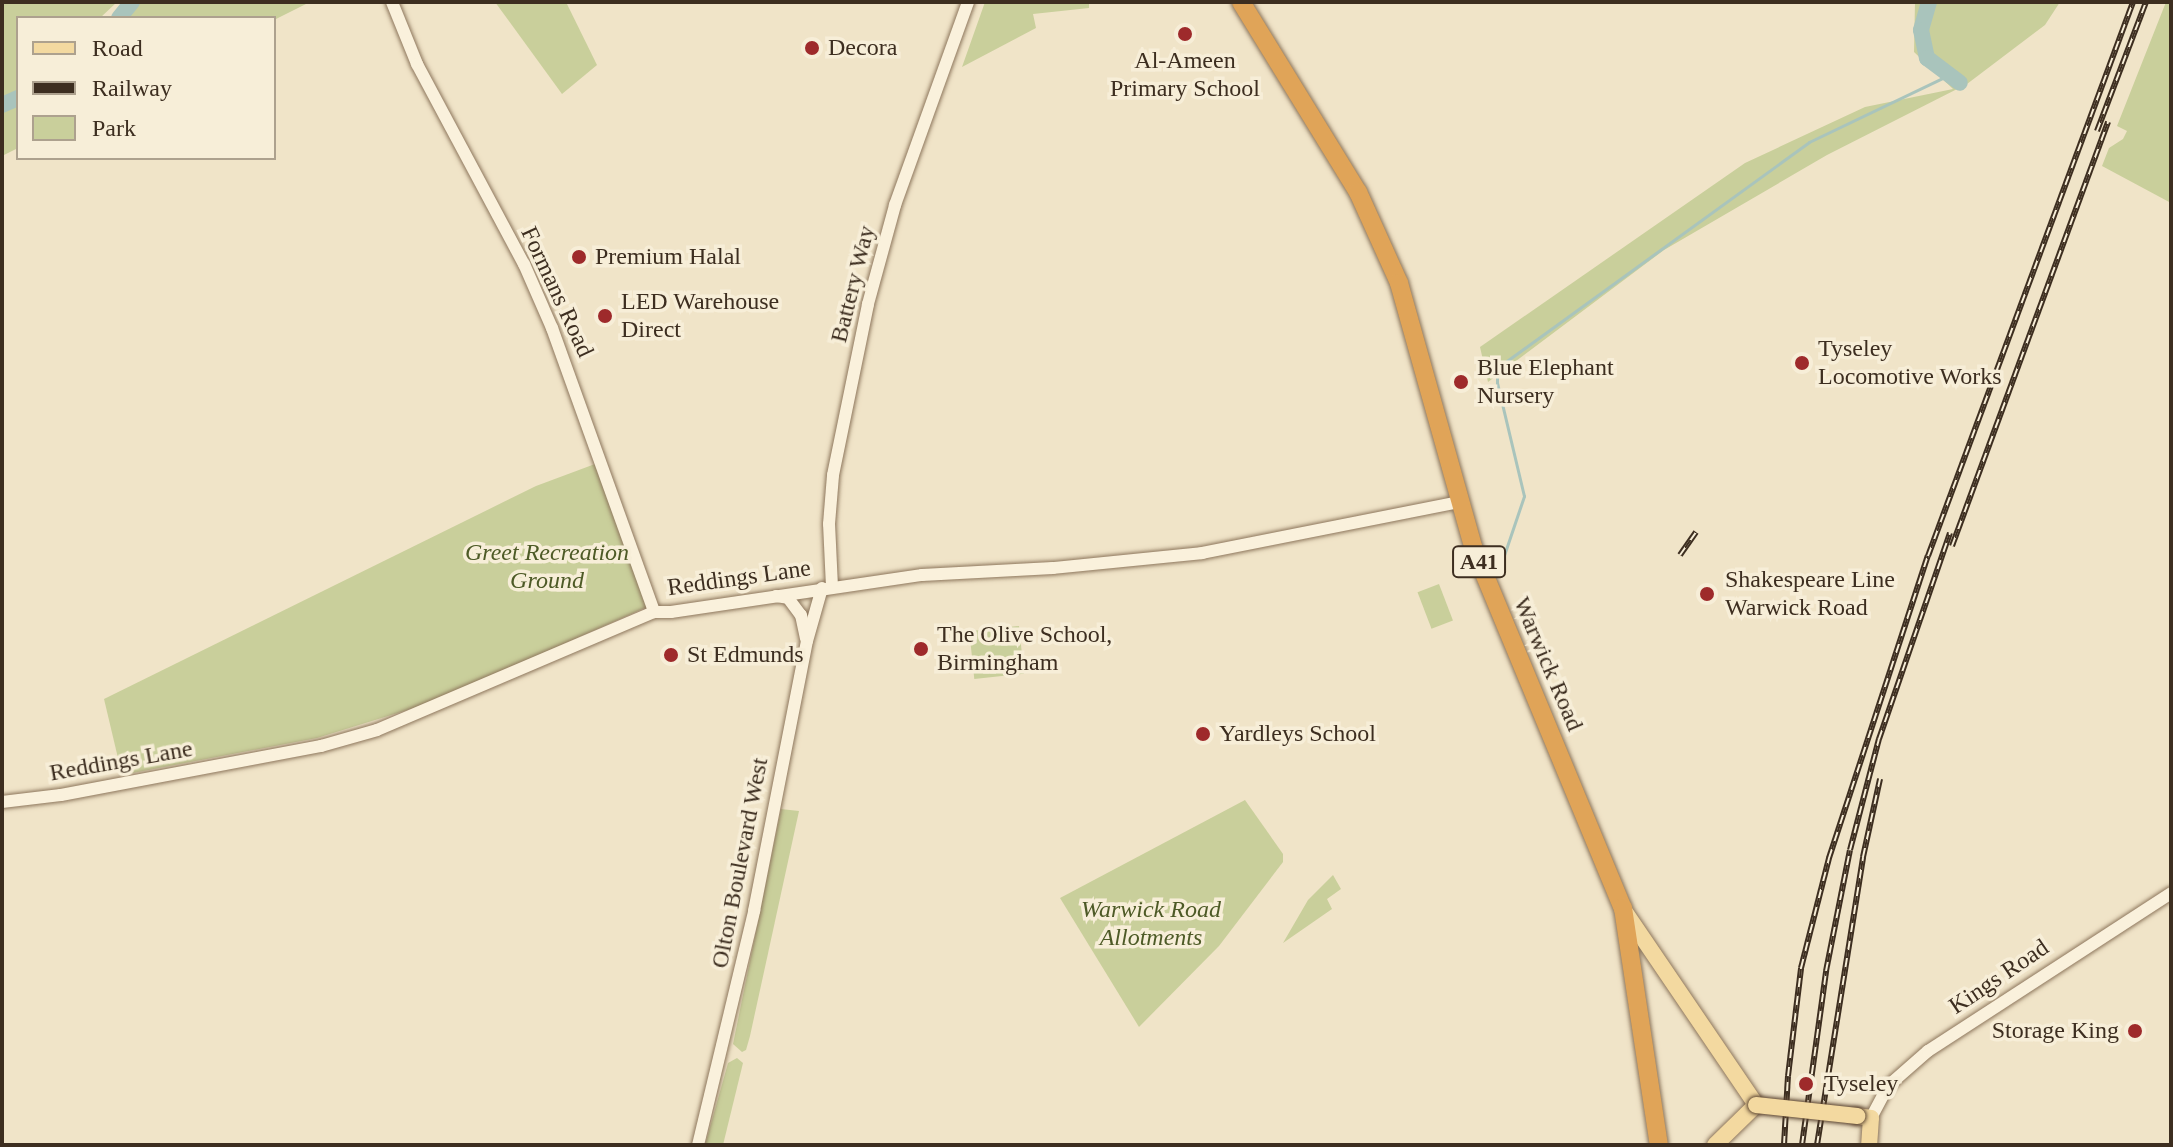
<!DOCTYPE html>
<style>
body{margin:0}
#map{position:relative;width:2173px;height:1147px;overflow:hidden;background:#f0e4c8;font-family:Georgia,serif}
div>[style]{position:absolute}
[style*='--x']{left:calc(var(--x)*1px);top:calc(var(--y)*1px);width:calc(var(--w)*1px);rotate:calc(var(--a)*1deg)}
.green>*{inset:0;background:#c9cf9b;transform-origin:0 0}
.stream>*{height:3px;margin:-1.5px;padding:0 1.5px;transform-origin:1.5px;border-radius:1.5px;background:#a9c4bc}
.river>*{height:16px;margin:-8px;padding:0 8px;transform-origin:8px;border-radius:8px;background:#a9c4bc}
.roads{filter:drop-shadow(0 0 2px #8d765c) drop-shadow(0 0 2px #8d765c)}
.minor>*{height:12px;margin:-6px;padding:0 6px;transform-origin:6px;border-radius:6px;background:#faf1dc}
.major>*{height:16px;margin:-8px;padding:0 8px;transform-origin:8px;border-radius:8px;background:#f3d9a0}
.highway>*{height:18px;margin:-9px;padding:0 9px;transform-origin:9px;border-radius:9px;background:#e0a458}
.rail>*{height:6px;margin-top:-3px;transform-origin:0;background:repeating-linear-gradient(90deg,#f7eed8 0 9px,#3d2e20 0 18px);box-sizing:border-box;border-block:2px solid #3d2e20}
.bridges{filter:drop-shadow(0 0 2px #5b4430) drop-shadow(0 0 2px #5b4430)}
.major-bridge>*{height:16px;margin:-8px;padding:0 8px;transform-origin:8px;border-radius:8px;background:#f3d9a0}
.dots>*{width:22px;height:22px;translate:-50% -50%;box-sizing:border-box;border:4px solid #f7eed8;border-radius:50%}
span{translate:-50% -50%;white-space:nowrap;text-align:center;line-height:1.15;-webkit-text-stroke:7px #f7eed8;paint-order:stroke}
.shield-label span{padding:2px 6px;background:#f7eed8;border:2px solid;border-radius:6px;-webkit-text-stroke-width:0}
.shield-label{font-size:22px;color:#3d2e20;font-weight:700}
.poi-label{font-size:24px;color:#3d2e20}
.left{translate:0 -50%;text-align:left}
.right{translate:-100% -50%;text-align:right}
.street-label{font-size:24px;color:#3d2e20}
.park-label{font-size:24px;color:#4d5a26;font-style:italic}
.frame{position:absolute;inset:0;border:4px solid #3d2e20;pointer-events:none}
.legend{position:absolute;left:16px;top:16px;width:260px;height:144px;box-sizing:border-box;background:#f7eed8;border:2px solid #ada18e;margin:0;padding:10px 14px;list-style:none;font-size:24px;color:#3d2e20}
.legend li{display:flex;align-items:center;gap:16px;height:40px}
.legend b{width:40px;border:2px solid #ada18e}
</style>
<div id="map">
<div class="green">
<i style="clip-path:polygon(2px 2px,117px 2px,100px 18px,18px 18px,18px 91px,2px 99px)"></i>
<i style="clip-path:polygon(132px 2px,310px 2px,274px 20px,119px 18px)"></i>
<i style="clip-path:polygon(495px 2px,566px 2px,597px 65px,562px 94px)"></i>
<i style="clip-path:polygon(985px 2px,1089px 2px,1089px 8px,1033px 14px,1036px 28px,962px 67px)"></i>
<i style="clip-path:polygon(1915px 2px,2060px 2px,2045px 25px,1967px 84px,1827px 155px,1664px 250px,1488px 382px,1480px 347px,1745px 163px,1865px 107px,1953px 89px,1914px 52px)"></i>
<i style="clip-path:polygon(2166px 2px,2171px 2px,2171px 203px,2102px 166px,2109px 148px,2123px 139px,2127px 131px,2117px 126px)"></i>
<i style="clip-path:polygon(18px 98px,18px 148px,2px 156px,2px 105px)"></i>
<i style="clip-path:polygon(595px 464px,647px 607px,430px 703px,317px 738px,122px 775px,104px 699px,536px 486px)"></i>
<i style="left:1439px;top:584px;width:39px;height:23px;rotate:69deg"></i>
<i style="left:1019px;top:626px;width:48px;height:50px;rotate:84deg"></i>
<i style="clip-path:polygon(1245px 800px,1283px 854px,1283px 862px,1219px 946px,1139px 1027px,1060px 898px)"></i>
<i style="clip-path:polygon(781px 809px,799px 811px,750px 1036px,746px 1050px,742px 1052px,733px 1044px)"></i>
<i style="clip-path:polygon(1333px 875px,1341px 889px,1327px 899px,1332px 909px,1283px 943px,1308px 900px)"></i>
<i style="clip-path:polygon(737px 1058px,743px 1063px,723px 1145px,705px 1145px,728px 1063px)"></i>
</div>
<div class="stream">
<i style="--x:1500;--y:567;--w:75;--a:-71.3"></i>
<i style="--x:1524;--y:496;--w:116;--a:-103.4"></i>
<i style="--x:1497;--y:383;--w:15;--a:-90"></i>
<i style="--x:1497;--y:368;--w:385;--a:-35.9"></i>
<i style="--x:1809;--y:142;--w:153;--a:-25.6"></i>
</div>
<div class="river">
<i style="--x:1929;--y:2;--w:29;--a:106"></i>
<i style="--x:1921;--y:30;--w:29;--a:78"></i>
<i style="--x:1927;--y:58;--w:41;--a:37.1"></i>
<i style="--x:119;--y:18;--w:21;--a:-51"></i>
<i style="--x:2;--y:105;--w:17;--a:-24"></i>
</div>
<div class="roads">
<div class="minor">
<i style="--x:392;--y:2;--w:67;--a:68"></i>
<i style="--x:417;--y:64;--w:227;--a:61.9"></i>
<i style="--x:524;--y:264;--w:70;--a:66.4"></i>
<i style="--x:552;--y:328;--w:302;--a:70.2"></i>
<i style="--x:832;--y:587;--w:63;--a:-92.7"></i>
<i style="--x:829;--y:524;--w:49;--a:-85.3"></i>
<i style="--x:833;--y:475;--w:175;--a:-78.4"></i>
<i style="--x:868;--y:304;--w:103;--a:-74.7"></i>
<i style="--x:895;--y:205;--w:216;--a:-70.2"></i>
<i style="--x:776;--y:596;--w:12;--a:9"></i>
<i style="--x:788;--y:598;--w:21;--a:53"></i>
<i style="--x:801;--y:615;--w:24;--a:78"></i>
<i style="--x:2;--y:802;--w:59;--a:-6.8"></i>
<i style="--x:61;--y:795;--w:265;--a:-10.7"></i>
<i style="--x:321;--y:746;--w:58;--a:-15.9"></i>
<i style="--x:377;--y:730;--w:301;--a:-23.1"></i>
<i style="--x:654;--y:612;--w:17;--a:0"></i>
<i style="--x:671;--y:612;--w:254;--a:-8.4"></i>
<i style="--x:922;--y:575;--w:131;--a:-3.1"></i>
<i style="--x:1053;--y:568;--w:150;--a:-5.7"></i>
<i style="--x:1202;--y:553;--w:262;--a:-11.2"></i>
<i style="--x:1871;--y:1118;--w:36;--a:-62"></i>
<i style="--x:1888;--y:1086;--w:53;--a:-41.2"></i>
<i style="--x:1928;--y:1051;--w:290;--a:-33"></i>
<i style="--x:698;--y:1145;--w:241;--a:-76.5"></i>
<i style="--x:754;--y:911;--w:275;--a:-78.9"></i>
<i style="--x:807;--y:641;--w:55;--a:-74.2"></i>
</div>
<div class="major">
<i style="--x:1623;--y:909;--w:237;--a:55.8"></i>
<i style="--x:1756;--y:1105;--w:57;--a:135.7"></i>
<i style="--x:1857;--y:1116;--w:14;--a:8"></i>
<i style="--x:1871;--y:1118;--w:27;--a:94"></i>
</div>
<div class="highway">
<i style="--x:1241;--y:2;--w:223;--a:58.4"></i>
<i style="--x:1358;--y:192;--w:100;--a:65.7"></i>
<i style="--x:1399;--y:283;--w:276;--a:74.3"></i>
<i style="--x:1474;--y:549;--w:389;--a:67.5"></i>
<i style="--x:1623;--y:908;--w:240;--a:81.4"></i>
</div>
</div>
<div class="rail">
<i style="--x:2097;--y:131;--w:138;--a:-69.2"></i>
<i style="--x:1952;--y:546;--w:452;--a:-69.8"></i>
<i style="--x:1680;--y:555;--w:28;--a:-55"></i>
<i style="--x:1784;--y:1145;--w:69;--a:-86.7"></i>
<i style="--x:1788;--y:1076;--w:109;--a:-83.1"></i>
<i style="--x:1801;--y:968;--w:114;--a:-75.7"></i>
<i style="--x:1829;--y:858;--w:318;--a:-71.9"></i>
<i style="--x:1928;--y:556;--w:591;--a:-69.69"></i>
<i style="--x:1802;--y:1145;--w:176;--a:-82.1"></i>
<i style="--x:1826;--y:971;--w:123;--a:-78.8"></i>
<i style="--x:1850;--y:850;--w:115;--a:-75.4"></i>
<i style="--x:1879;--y:739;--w:218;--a:-71"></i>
<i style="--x:1817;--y:1145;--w:292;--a:-80.9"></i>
<i style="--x:1863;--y:857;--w:80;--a:-77.7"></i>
</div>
<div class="bridges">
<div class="major-bridge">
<i style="--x:1756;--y:1105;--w:102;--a:6.2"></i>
</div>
</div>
<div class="dots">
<i style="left:1185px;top:34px;background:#9e2a2b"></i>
<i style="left:812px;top:48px;background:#9e2a2b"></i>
<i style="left:579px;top:257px;background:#9e2a2b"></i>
<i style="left:605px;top:316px;background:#9e2a2b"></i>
<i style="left:1802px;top:363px;background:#9e2a2b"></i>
<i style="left:1461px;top:382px;background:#9e2a2b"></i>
<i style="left:1707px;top:594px;background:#9e2a2b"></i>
<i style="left:921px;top:649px;background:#9e2a2b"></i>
<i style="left:671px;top:655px;background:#9e2a2b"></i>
<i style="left:1203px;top:734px;background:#9e2a2b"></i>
<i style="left:2135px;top:1031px;background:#9e2a2b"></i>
<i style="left:1806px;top:1084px;background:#9e2a2b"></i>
</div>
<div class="shield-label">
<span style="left:1479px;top:562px">A41</span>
</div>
<div class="poi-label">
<span class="left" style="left:828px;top:48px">Decora</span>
<span style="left:1185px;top:75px">Al-Ameen<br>Primary School</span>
<span class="left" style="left:595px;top:257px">Premium Halal</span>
<span class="left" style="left:621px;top:316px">LED Warehouse<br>Direct</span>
<span class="left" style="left:1818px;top:363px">Tyseley<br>Locomotive Works</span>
<span class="left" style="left:1477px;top:382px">Blue Elephant<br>Nursery</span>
<span class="left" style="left:1725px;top:594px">Shakespeare Line<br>Warwick Road</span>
<span class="left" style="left:937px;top:649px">The Olive School,<br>Birmingham</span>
<span class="left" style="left:687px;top:655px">St Edmunds</span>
<span class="left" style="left:1219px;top:734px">Yardleys School</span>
<span class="right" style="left:2119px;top:1031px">Storage King</span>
<span class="left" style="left:1824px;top:1084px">Tyseley</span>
</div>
<div class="street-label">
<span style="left:853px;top:284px;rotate:-76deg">Battery Way</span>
<span style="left:557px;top:292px;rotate:65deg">Formans Road</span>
<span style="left:739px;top:578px;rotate:-8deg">Reddings Lane</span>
<span style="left:1548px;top:664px;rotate:67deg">Warwick Road</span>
<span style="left:121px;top:761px;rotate:-10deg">Reddings Lane</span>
<span style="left:740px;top:863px;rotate:-79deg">Olton Boulevard West</span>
<span style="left:1999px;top:977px;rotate:-34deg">Kings Road</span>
</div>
<div class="park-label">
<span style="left:547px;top:567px">Greet Recreation<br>Ground</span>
<span style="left:1151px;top:924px">Warwick Road<br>Allotments</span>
</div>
<div class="frame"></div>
<ul class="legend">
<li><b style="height:10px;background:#f3d9a0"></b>Road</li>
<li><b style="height:10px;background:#3d2e20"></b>Railway</li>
<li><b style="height:22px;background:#c9cf9b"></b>Park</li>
</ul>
</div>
